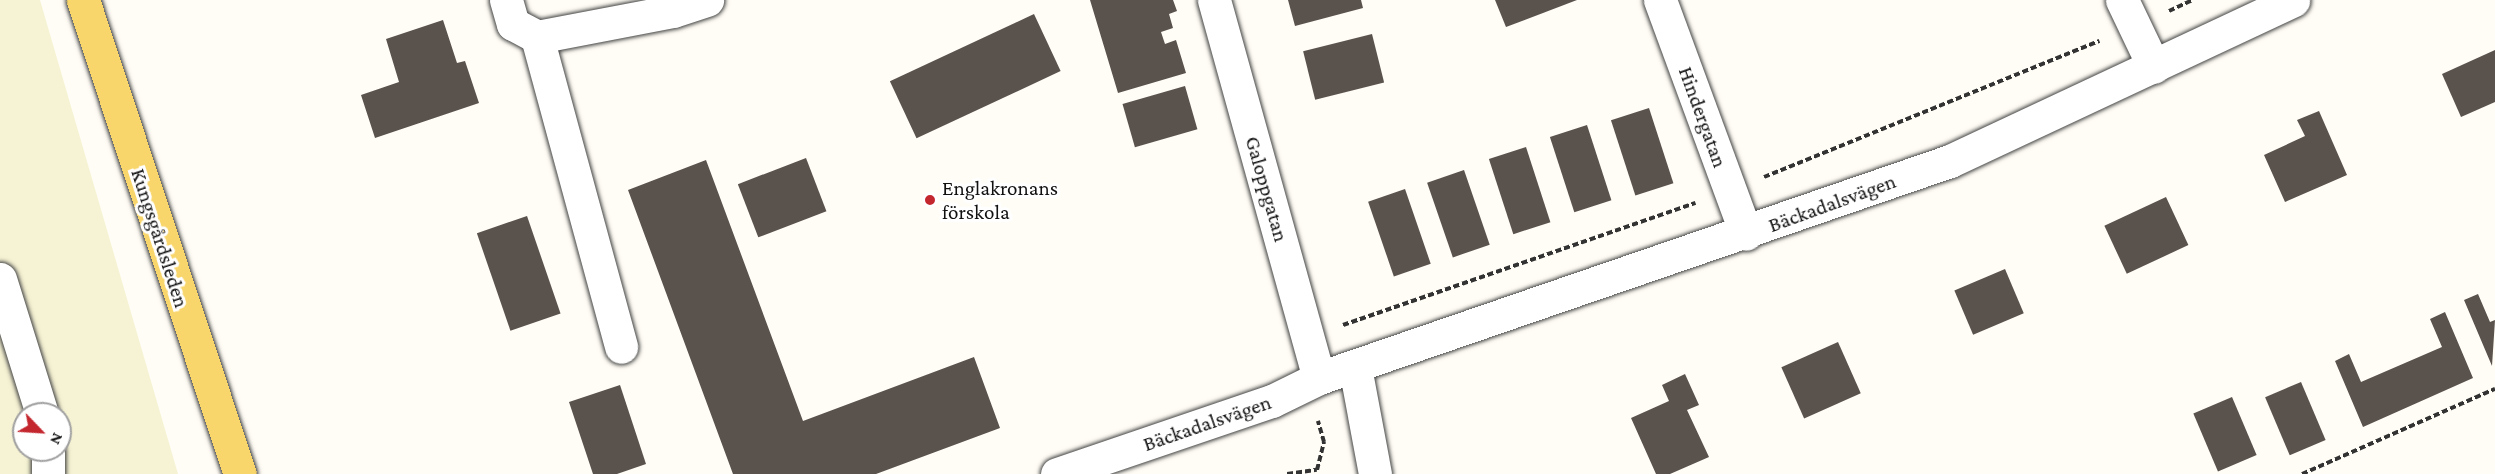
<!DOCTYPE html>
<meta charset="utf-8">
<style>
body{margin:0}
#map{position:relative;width:2495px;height:474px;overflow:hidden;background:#fffdf5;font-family:"Crimson Pro",serif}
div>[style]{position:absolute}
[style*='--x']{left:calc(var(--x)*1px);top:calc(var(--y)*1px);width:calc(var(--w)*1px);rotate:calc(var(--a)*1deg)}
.farmland>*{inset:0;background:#f6f3d4}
.building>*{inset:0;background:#5a524d;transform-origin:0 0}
.path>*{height:4px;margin-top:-2px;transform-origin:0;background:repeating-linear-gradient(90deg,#333 0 6px,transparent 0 9px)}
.roads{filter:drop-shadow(0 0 2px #444) drop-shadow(0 0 2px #444)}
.minor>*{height:33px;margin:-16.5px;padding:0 16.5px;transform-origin:16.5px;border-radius:16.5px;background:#fff}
.major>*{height:33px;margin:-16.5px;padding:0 16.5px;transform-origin:16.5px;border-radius:16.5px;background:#f9d66b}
.dots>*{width:16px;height:16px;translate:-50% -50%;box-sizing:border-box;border:3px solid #fff;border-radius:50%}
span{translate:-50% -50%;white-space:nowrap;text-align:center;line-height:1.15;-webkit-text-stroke:6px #fff;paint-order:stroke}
.street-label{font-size:21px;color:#111}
.poi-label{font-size:21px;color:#111}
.left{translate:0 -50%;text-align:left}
.north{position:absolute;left:12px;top:402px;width:60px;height:60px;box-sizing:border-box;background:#fff;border:2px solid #a0a0a0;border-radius:50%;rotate:115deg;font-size:16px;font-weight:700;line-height:24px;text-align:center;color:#111}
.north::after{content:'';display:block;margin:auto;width:21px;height:27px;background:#c4262e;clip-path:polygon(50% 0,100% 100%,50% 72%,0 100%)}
</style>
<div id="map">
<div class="farmland">
<i style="clip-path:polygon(evenodd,0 0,40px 0,178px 474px,0 474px,0 0,24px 414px,60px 414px,60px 450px,24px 450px,24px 414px)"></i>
</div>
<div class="building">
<i style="clip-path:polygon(1090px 0,1173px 0,1177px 11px,1169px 14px,1173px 28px,1161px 32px,1165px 44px,1176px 40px,1186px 73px,1118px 93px)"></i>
<i style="clip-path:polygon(1288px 0,1361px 0,1363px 8px,1295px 26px)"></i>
<i style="clip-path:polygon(1495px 0,1577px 0,1506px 27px)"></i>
<i style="left:1034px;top:14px;width:63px;height:159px;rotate:65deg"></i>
<i style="clip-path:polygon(443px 20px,457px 63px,465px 61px,479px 103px,375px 138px,361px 95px,399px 82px,386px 39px)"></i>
<i style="left:1372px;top:34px;width:50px;height:71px;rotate:76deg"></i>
<i style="clip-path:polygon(2495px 50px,2495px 102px,2461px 117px,2442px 74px)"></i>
<i style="left:1185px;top:86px;width:45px;height:65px;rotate:74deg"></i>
<i style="left:1649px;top:108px;width:79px;height:40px;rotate:72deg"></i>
<i style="clip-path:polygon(2319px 111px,2347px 175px,2285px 202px,2264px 155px,2305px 136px,2297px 120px)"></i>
<i style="left:1587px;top:125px;width:79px;height:39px;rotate:72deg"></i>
<i style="left:1526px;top:147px;width:79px;height:39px;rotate:72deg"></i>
<i style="left:806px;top:158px;width:57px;height:73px;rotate:69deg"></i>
<i style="clip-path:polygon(706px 160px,803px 421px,974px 357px,1000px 428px,876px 474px,733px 474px,628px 190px)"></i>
<i style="left:1464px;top:170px;width:79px;height:39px;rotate:71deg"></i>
<i style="left:1405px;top:189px;width:79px;height:39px;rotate:71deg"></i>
<i style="left:2166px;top:197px;width:53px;height:68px;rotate:65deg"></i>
<i style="left:527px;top:216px;width:103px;height:53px;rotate:71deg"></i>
<i style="left:2005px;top:269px;width:48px;height:55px;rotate:67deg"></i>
<i style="clip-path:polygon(2478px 294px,2490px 322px,2495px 320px,2492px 366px,2464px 300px)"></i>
<i style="clip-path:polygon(2445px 312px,2473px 378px,2363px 427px,2335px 361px,2349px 354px,2361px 382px,2442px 347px,2430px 319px)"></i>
<i style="left:1838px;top:342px;width:56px;height:62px;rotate:66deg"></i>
<i style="clip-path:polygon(1685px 374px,1699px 405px,1687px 410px,1709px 457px,1670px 474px,1656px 474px,1631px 418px,1669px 401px,1662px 385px)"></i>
<i style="left:2301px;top:382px;width:63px;height:39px;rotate:67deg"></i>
<i style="clip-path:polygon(620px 385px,646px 464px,617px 474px,593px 474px,569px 402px)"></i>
<i style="left:2232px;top:397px;width:63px;height:42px;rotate:67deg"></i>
</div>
<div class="path">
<i style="--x:2169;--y:11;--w:26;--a:-25"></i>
<i style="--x:1764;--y:177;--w:362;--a:-22.1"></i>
<i style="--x:1343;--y:325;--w:373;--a:-19.1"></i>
<i style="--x:1287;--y:474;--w:30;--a:-8"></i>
<i style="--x:1317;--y:470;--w:29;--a:-76"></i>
<i style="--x:1324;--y:442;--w:22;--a:-106"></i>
<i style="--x:2302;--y:474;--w:211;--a:-23.8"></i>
</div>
<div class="roads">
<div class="minor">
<i style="--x:506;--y:0;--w:25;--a:74"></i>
<i style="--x:513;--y:24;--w:27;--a:28"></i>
<i style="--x:537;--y:37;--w:138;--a:-10.8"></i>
<i style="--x:673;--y:11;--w:36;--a:-18"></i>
<i style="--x:1214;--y:0;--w:392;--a:74.5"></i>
<i style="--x:1660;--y:0;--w:249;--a:69.8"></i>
<i style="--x:2122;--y:0;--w:74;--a:64.5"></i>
<i style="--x:537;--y:37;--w:321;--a:74.8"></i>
<i style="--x:0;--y:279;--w:141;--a:72.7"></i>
<i style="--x:1355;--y:367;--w:109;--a:79.4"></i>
<i style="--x:48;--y:450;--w:24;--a:90"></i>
<i style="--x:1057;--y:474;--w:227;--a:-18.8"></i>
<i style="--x:1272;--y:401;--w:52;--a:-26.1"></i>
<i style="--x:1319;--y:378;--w:667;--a:-18.98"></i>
<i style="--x:1950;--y:161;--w:379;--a:-25.1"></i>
</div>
<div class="major">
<i style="--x:83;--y:0;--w:499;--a:71.7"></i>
</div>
</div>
<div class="dots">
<i style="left:930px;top:200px;background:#c4262e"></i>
</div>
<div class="street-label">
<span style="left:1703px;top:117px;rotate:70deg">Hindergatan</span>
<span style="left:1267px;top:189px;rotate:74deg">Galoppgatan</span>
<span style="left:1832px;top:203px;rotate:-20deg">Bäckadalsvägen</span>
<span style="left:160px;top:238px;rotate:72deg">Kungsgårdsleden</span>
<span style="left:1207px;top:423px;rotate:-19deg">Bäckadalsvägen</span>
</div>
<div class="poi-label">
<span class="left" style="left:942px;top:200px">Englakronans<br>förskola</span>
</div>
<div class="north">N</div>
</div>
